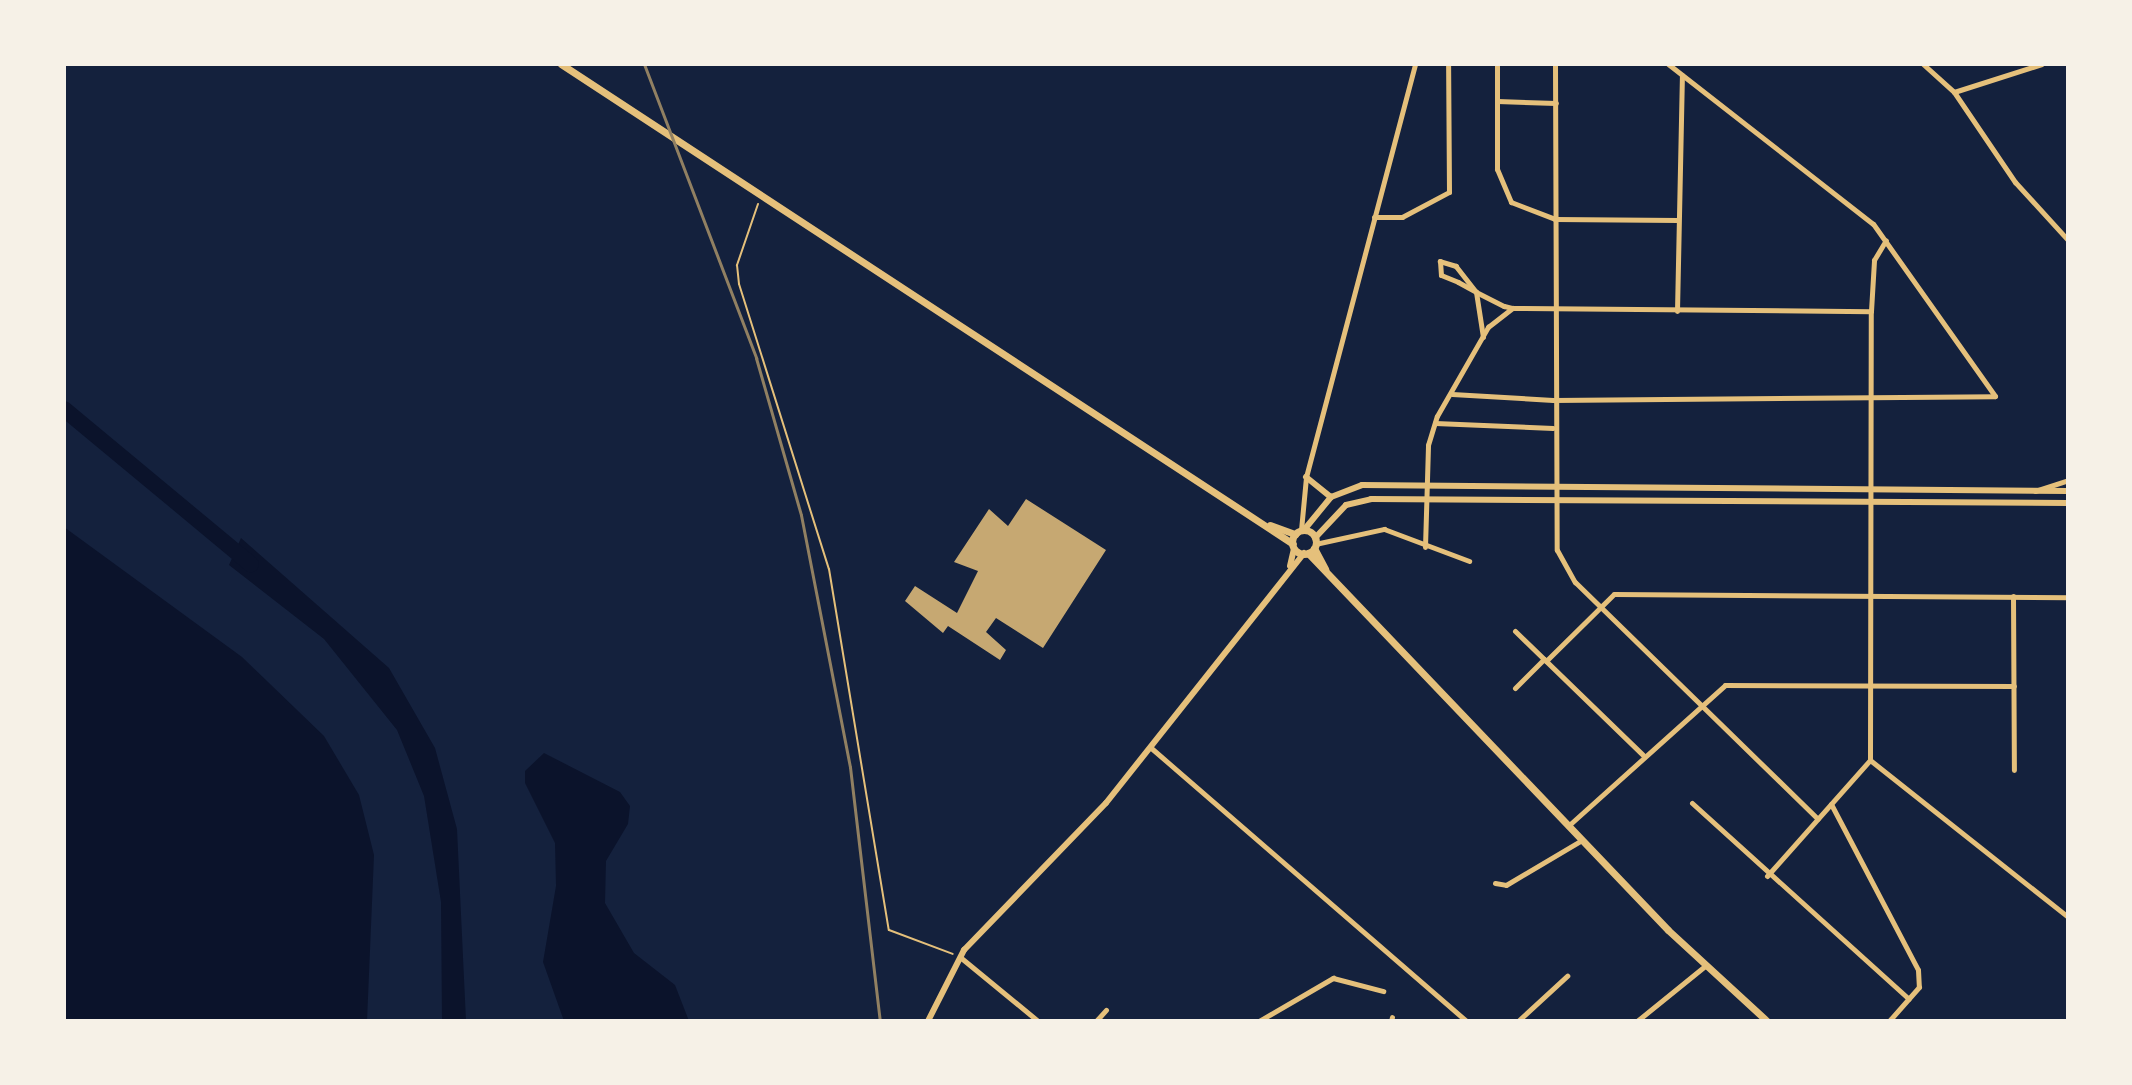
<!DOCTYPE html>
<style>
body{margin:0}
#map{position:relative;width:2132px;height:1085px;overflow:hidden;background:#14213d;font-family:Raleway,sans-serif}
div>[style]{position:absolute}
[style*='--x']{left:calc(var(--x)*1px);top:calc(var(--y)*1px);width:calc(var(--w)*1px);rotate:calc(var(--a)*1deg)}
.water>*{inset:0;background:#0b132b}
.river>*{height:16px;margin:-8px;padding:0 8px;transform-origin:8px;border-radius:8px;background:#0b132b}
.building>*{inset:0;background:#c6a872}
.path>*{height:2px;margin:-1px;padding:0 1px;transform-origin:1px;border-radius:1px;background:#e5c07b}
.minor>*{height:5px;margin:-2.5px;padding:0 2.5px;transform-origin:2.5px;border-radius:2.5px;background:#e5c07b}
.tertiary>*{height:6px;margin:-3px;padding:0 3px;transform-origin:3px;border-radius:3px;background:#e5c07b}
.secondary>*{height:7px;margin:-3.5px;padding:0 3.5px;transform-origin:3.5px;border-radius:3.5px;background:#e5c07b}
.secondary>.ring{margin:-3.5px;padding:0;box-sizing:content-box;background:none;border:7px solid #e5c07b;border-radius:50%}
.rail>*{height:3px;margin:-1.5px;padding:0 1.5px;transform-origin:1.5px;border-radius:1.5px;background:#918062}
span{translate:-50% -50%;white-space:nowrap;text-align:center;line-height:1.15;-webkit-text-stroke:6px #f6f1e7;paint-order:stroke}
.frame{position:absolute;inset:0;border:66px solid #f6f1e7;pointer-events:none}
</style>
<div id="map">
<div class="water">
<i style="clip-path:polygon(64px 527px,242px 657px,324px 736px,359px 795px,374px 855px,367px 1021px,64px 1021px)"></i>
<i style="clip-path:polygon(241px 538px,389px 668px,435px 748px,457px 829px,466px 1021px,442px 1021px,441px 902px,424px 796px,397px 730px,324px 639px,229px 565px)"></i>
<i style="clip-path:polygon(544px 753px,620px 792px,630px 806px,628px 824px,606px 861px,605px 903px,634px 953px,675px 985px,689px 1021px,564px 1021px,543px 962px,556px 886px,555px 843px,525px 783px,525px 771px)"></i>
</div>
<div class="river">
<i style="--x:64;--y:409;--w:243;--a:39.7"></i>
</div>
<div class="building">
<i style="clip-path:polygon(1026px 499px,1106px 550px,1043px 648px,996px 618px,986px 632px,1006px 650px,1000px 660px,948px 626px,943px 633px,905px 601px,915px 586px,957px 613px,978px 571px,954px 562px,989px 509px,1008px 526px)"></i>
</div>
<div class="path">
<i style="--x:758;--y:204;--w:65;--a:109"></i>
<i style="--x:737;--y:265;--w:19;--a:84"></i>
<i style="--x:739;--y:284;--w:299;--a:72.5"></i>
<i style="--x:829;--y:569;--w:366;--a:80.6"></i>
<i style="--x:889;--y:930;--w:68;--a:20.6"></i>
</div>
<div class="minor">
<i style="--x:1497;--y:64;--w:105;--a:90"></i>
<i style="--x:1497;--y:169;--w:36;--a:67"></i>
<i style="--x:1511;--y:202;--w:47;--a:21.1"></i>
<i style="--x:1555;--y:219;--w:123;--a:0.5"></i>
<i style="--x:1555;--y:64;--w:486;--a:89.8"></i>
<i style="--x:1557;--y:550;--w:37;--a:61"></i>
<i style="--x:1575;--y:582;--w:339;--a:44.3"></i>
<i style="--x:1923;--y:64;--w:42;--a:42.1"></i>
<i style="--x:1954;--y:92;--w:109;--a:55.9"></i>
<i style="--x:2015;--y:182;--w:79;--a:47.6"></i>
<i style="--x:1954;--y:92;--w:92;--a:-17.7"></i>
<i style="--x:1497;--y:101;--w:59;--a:1.9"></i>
<i style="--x:1374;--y:217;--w:28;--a:0"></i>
<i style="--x:1402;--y:217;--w:53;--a:-28"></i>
<i style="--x:1449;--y:192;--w:128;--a:-90.4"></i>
<i style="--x:1677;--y:311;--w:236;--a:-88.8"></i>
<i style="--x:1483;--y:337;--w:46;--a:-98.8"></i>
<i style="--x:1476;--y:292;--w:33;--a:-128"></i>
<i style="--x:1456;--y:266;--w:17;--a:-163"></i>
<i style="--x:1440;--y:261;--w:14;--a:86"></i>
<i style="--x:1441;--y:275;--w:18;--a:22"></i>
<i style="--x:1458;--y:282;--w:21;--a:29"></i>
<i style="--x:1476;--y:292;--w:31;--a:27"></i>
<i style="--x:1504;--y:306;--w:8;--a:14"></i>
<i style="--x:1512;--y:308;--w:359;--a:0.5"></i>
<i style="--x:1452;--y:394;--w:101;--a:3.4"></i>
<i style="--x:1553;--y:400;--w:442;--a:-0.5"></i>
<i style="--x:1995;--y:396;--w:211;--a:-125.3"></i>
<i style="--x:1873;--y:224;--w:260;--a:-142"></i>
<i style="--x:1435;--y:423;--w:118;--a:2.4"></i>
<i style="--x:2035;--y:491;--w:35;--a:-18"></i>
<i style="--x:1301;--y:530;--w:53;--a:-84.6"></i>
<i style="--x:1306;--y:477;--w:427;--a:-75.2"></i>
<i style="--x:1315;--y:544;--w:71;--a:-12.3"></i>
<i style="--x:1384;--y:529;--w:91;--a:20.6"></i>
<i style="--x:1425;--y:547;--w:102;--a:-88.3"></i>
<i style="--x:1428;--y:445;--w:30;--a:-73"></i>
<i style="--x:1437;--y:416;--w:103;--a:-60.2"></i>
<i style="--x:1488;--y:327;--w:31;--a:-38"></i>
<i style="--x:2013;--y:596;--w:174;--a:89.7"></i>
<i style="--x:1515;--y:631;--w:178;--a:44.1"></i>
<i style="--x:1546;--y:661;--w:95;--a:-44.6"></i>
<i style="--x:1614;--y:594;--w:454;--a:0.4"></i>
<i style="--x:1515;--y:688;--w:41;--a:-45"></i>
<i style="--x:1150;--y:747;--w:418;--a:40.9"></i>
<i style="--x:1870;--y:760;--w:449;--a:-89.9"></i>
<i style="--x:1871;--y:311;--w:51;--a:-86.6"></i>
<i style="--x:1874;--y:260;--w:23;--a:-59"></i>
<i style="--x:1870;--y:760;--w:253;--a:38.4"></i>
<i style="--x:1692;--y:803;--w:292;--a:42.1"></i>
<i style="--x:1831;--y:804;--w:187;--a:62.3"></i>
<i style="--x:1918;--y:970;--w:17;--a:87"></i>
<i style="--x:1919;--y:987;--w:45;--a:131.4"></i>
<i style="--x:1568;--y:826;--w:211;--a:-41.9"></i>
<i style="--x:1725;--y:685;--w:289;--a:0.2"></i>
<i style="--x:1767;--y:876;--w:155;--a:-48.4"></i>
<i style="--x:1495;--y:883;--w:11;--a:10"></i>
<i style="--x:1506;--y:885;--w:88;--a:-30.6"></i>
<i style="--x:960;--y:957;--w:101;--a:39.4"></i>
<i style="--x:1096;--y:1021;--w:15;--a:-48"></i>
<i style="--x:1259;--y:1021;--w:86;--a:-30.2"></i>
<i style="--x:1333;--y:978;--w:52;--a:14.6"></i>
<i style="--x:1391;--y:1021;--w:4;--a:-76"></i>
<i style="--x:1518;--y:1021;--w:67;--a:-42.6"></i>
<i style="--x:1637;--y:1021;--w:87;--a:-39"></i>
</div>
<div class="tertiary">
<i style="--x:1306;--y:477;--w:32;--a:39"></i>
<i style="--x:1304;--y:530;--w:43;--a:-50.7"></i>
<i style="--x:1331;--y:497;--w:33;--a:-21"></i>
<i style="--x:1362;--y:485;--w:706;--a:0.49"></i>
<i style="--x:1315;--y:538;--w:45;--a:-46.8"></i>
<i style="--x:1346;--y:505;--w:26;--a:-13"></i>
<i style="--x:1371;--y:499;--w:697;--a:0.33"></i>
<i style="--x:1290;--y:566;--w:18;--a:-77"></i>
<i style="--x:928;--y:1021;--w:80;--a:-63.1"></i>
<i style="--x:964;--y:950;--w:204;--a:-46"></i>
<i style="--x:1106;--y:803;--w:319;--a:-51.6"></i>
</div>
<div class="secondary">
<i style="--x:561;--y:64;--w:875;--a:33.25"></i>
<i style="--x:1270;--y:525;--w:27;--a:20"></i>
<i class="ring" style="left:1292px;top:530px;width:17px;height:17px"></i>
<i style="--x:1314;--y:548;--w:24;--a:62"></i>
<i style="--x:1308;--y:553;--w:521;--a:46.32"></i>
<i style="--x:1668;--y:930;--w:134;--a:42.6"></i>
</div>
<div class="rail">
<i style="--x:644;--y:64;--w:315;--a:69.1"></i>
<i style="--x:756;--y:358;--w:163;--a:74"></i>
<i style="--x:801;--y:515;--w:257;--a:79"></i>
<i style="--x:850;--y:767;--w:256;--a:83.3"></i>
</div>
<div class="frame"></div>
</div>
